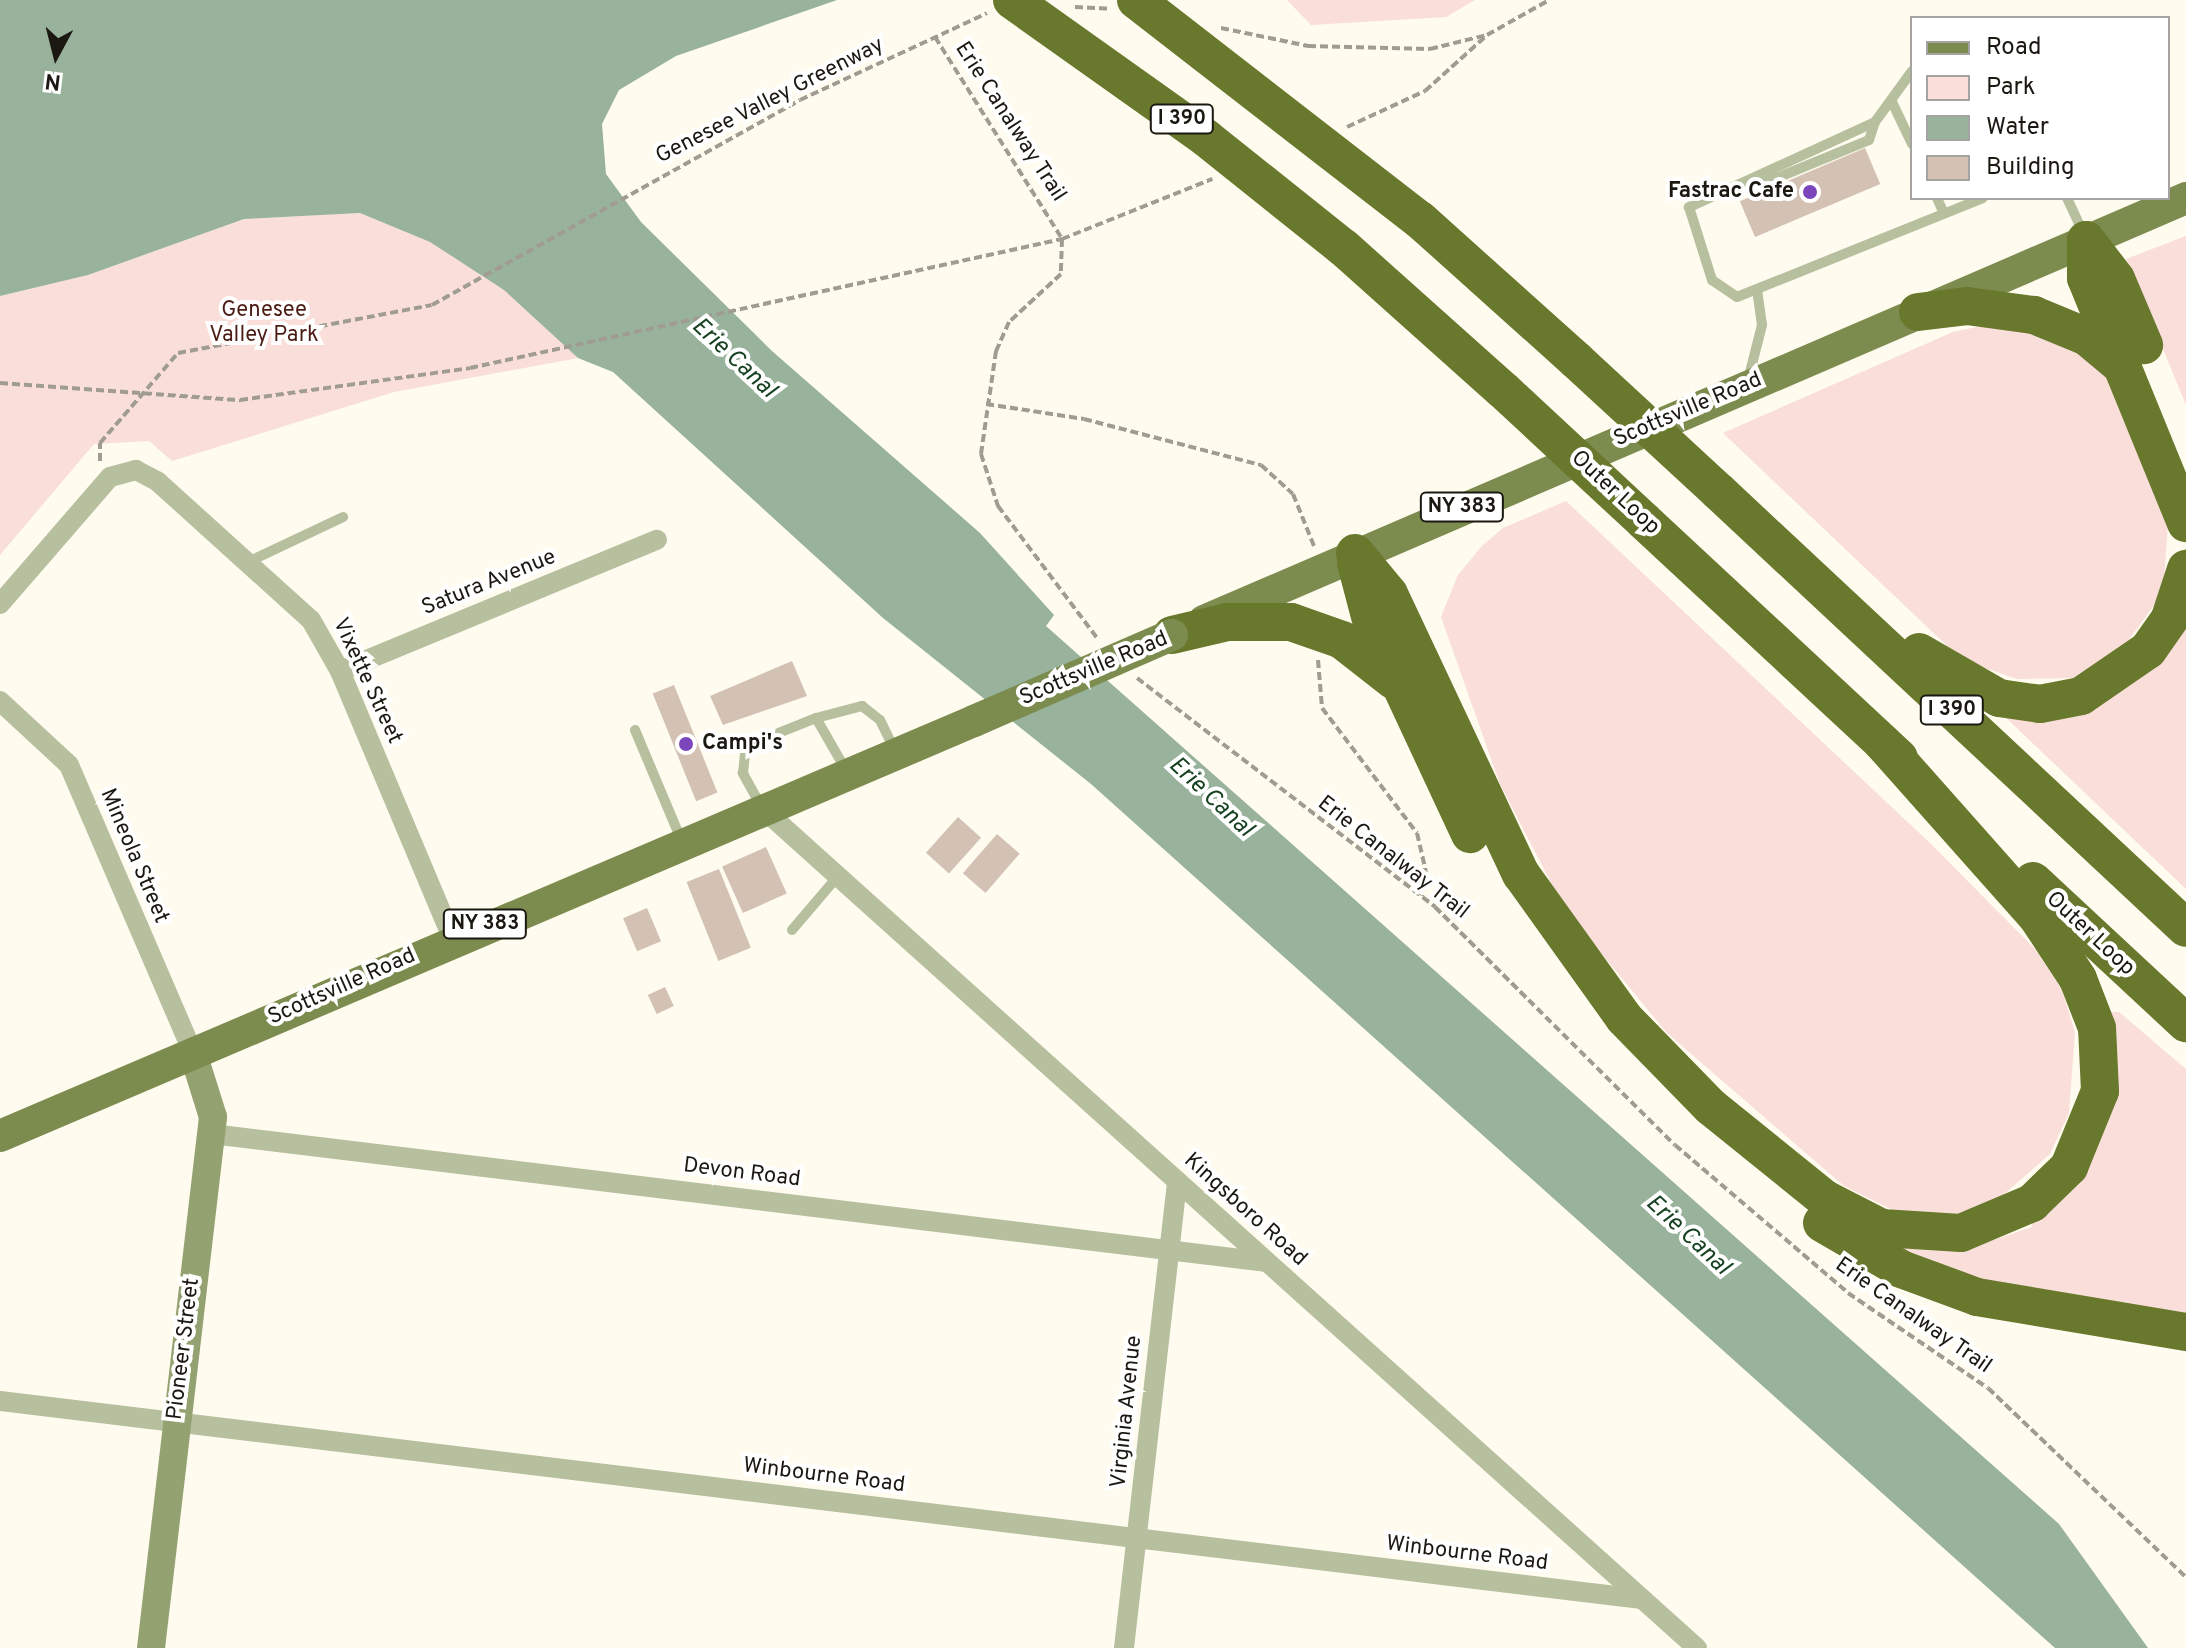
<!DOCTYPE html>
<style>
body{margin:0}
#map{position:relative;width:2186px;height:1648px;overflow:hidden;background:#fffbef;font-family:Overpass,sans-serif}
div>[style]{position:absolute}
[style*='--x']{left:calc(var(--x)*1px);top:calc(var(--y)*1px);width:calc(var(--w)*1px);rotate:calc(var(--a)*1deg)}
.green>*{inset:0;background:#f9ded9}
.water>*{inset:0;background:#98b29c}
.building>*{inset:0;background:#d3c2b4;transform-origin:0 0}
.path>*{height:4px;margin-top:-2px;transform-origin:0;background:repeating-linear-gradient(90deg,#a09c92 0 8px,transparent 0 12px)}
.lane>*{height:10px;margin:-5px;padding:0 5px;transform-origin:5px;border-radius:5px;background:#b6bf9e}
.street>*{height:20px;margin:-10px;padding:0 10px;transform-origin:10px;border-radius:10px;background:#b6bf9e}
.secondary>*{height:28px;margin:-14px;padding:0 14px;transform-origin:14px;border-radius:14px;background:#94a170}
.primary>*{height:32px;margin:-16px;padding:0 16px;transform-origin:16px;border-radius:16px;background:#7c8b4e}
.highway>*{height:38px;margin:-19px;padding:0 19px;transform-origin:19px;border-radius:19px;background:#68782d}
.primary-bridge>*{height:32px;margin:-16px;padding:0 16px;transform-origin:16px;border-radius:16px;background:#7c8b4e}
.highway-bridge>*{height:38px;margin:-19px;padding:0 19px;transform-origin:19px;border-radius:19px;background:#68782d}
.dots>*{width:22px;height:22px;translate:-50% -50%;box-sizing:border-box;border:4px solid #fff;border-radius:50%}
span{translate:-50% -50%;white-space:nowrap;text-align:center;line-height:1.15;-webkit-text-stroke:8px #fff;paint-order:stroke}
.shield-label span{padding:2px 6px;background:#fff;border:2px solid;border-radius:6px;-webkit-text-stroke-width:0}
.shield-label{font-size:20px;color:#1b1811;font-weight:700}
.street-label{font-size:22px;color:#1b1811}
.poi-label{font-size:22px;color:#1b1811;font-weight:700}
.right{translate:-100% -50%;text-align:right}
.left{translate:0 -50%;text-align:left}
.park-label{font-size:22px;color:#4b1d15}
.water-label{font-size:24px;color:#174222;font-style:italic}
.legend{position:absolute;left:1910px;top:16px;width:260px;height:184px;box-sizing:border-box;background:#fff;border:2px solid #a4a3a0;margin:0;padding:10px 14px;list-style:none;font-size:24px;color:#1b1811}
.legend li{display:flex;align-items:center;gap:16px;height:40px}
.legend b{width:40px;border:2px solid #a4a3a0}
.north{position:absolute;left:16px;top:16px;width:80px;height:80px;-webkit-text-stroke:6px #fff;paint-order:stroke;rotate:187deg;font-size:22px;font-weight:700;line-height:32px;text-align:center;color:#1b1811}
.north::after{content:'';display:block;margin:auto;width:28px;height:36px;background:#1b1811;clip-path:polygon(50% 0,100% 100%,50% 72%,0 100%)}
</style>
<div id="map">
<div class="green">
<i style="clip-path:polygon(1287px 0,1475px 0,1446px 17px,1311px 25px)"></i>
<i style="clip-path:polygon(360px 213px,430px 242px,504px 290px,578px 358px,394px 392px,172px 461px,149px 441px,94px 444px,0 555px,0 296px,88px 275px,244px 219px)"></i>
<i style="clip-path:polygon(2186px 236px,2186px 405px,2126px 259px)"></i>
<i style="clip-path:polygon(1991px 324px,2049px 332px,2108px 376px,2168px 523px,2163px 593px,2122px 649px,2076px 678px,2017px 679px,1962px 660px,1723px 433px,1953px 332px)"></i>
<i style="clip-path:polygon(1566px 501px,1931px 844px,2035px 949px,2062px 990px,2075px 1032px,2069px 1113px,2050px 1154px,1995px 1202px,1943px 1218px,1903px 1215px,1844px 1186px,1667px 1033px,1564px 908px,1500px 784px,1441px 617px,1458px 575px,1482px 546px,1503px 528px)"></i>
<i style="clip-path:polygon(2186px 613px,2186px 889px,2002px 714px,2030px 716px)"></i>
<i style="clip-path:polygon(2103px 1012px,2119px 1012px,2186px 1069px,2186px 1322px,2023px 1298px,1880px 1242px,1967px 1249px,2032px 1227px,2033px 1215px,2055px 1197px)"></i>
</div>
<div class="water">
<i style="clip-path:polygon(0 0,837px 0,676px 56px,619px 90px,602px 124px,606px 174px,641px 222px,772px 351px,980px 533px,1054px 615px,1046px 626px,2059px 1524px,2148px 1648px,2055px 1648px,1091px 784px,883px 618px,613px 372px,578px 358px,504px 290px,430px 242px,360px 213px,244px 219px,88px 275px,0 296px)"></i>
</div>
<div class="building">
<i style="left:1865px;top:148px;width:39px;height:136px;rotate:67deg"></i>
<i style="clip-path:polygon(792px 661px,807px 696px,723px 725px,710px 696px)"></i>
<i style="left:674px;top:685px;width:116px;height:23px;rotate:68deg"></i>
<i style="left:958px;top:817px;width:31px;height:48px;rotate:42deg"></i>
<i style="left:997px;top:834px;width:30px;height:52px;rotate:41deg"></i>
<i style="left:766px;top:847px;width:51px;height:48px;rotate:66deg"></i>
<i style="left:719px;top:869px;width:85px;height:35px;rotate:68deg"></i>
<i style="left:647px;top:908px;width:36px;height:26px;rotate:67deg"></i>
<i style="left:665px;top:987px;width:21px;height:19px;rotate:65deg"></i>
</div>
<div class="path">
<i style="--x:1075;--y:7;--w:35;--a:3"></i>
<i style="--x:1221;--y:28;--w:89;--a:11.7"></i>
<i style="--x:1308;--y:46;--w:122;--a:1.4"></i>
<i style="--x:1430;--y:49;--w:59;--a:-13.8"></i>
<i style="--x:1487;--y:35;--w:71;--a:-29.4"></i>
<i style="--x:935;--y:37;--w:239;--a:57.8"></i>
<i style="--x:1062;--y:239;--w:35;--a:92"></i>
<i style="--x:1061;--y:274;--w:71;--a:137.3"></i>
<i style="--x:1009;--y:322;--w:32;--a:114"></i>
<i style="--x:996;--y:351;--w:104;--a:98.3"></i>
<i style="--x:981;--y:454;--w:55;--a:71.9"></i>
<i style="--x:998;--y:506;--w:165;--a:53.1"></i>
<i style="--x:1347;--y:127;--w:86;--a:-24.8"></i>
<i style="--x:1425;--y:91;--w:81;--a:-42"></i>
<i style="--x:0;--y:383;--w:241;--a:4.1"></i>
<i style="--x:240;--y:400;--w:232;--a:-7.9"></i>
<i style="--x:470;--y:368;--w:606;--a:-12.29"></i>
<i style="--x:1062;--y:239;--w:162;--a:-21.8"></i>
<i style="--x:986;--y:404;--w:99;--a:8.7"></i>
<i style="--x:1084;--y:419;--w:183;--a:14.6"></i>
<i style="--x:1261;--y:465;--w:43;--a:42.2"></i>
<i style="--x:1293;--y:494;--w:56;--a:68"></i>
<i style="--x:100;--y:461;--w:18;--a:-90"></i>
<i style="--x:100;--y:443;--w:119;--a:-49.1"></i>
<i style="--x:178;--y:353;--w:258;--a:-10.7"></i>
<i style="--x:432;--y:305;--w:421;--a:-29.1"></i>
<i style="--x:800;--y:100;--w:206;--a:-24.9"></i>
<i style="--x:1318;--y:660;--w:48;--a:85.2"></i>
<i style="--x:1322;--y:708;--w:157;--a:52.8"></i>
<i style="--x:1417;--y:833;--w:39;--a:77"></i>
<i style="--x:1426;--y:871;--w:25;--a:99"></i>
<i style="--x:1137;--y:678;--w:376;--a:37.5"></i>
<i style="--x:1435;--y:907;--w:338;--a:44.8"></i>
<i style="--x:1675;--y:1145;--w:228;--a:40.5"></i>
<i style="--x:1848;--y:1293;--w:169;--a:34.2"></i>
<i style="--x:1988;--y:1388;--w:274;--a:43.7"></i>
</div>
<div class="lane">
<i style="--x:1912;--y:71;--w:63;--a:126"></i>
<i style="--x:1875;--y:122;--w:205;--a:155.4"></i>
<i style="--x:1689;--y:207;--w:77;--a:72.5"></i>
<i style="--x:1712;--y:280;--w:30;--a:34"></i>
<i style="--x:1737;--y:297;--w:265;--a:-21.9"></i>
<i style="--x:1892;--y:102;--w:47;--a:64.5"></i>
<i style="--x:1758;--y:176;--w:21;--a:3"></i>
<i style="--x:1779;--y:177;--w:97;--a:-22.3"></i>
<i style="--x:1869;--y:140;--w:19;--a:-72"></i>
<i style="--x:1937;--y:198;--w:17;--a:66"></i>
<i style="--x:2067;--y:198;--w:40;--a:65"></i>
<i style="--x:1749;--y:376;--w:53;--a:-75.7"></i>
<i style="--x:1762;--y:325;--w:36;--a:-98"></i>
<i style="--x:250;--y:561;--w:103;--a:-25.3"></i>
<i style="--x:816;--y:718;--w:48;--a:-14.6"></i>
<i style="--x:862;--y:706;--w:23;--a:38"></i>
<i style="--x:880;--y:720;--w:34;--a:64"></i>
<i style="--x:635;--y:730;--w:121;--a:67.2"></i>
<i style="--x:761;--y:806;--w:38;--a:-119"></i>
<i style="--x:743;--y:773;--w:27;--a:-84"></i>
<i style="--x:746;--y:746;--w:75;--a:-21.8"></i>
<i style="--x:816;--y:718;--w:62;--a:60.1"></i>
<i style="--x:792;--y:930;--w:71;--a:-49.6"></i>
</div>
<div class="street">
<i style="--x:0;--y:604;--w:168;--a:-49.1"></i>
<i style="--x:110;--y:477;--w:27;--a:-15"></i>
<i style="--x:136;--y:470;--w:24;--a:28"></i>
<i style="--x:157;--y:481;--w:207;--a:42.1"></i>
<i style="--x:311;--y:620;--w:59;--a:60.4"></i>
<i style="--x:340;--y:671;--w:290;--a:67.2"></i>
<i style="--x:340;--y:671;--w:343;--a:-22.5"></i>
<i style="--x:0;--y:701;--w:94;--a:42.8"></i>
<i style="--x:69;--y:765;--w:314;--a:66.7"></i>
<i style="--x:762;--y:808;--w:1257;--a:41.94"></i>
<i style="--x:212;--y:1134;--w:1063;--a:6.92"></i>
<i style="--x:0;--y:1401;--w:1654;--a:6.88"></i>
<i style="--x:1124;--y:1648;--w:470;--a:-83.5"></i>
</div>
<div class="secondary">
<i style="--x:151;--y:1648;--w:535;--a:-83.34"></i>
<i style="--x:213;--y:1117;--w:67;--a:-107.4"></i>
</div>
<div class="primary">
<i style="--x:1204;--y:621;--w:1069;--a:-23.3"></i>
<i style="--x:0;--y:1136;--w:1059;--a:-23.08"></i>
</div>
<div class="highway">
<i style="--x:1420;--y:220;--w:210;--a:41.9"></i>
<i style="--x:2086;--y:240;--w:38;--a:90"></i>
<i style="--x:2086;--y:278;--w:265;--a:67.8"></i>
<i style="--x:2086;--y:240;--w:49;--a:52.4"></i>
<i style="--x:2116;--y:279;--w:72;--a:67"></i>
<i style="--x:1344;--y:248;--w:213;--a:41.8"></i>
<i style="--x:1918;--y:312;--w:49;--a:-7"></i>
<i style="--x:1967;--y:306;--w:68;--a:7.7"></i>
<i style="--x:2034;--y:315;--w:57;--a:22.5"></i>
<i style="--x:2087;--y:337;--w:47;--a:39.8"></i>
<i style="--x:1718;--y:491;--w:640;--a:43.04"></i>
<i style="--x:1644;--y:521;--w:348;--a:42.9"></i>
<i style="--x:1355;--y:553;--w:53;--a:50.3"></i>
<i style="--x:1389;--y:594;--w:310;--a:64.8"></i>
<i style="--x:1521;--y:874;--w:177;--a:54.4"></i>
<i style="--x:1624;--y:1018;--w:124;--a:45.7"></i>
<i style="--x:1711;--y:1107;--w:146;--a:38.9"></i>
<i style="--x:1825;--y:1199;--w:64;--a:27"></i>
<i style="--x:1882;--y:1228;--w:79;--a:3.6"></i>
<i style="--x:1961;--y:1233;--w:77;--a:-22.9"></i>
<i style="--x:2032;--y:1203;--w:52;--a:-44.2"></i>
<i style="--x:2069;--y:1167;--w:82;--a:-67.8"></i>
<i style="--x:2100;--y:1091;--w:63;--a:-92.7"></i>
<i style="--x:2097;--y:1028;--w:53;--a:-111.2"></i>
<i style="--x:2078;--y:979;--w:73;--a:-123.3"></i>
<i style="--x:2038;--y:918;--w:235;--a:-131.6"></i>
<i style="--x:1356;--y:563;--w:63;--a:75.3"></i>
<i style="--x:1372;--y:624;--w:232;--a:65"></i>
<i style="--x:1172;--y:635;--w:57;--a:-13.1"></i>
<i style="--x:1228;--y:622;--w:63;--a:0"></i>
<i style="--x:1291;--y:622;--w:54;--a:19.4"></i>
<i style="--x:1342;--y:640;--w:65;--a:38.1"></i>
<i style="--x:1919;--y:652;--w:92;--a:29.9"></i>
<i style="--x:1999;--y:698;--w:41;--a:8.3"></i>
<i style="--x:2040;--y:704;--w:42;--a:-11"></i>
<i style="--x:2081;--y:696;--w:81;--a:-34.5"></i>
<i style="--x:2148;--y:650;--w:39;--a:-55"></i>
<i style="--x:2170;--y:618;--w:52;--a:-71.9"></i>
<i style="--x:2033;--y:881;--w:209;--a:42.9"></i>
<i style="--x:1822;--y:1223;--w:91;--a:30.2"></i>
<i style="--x:1901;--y:1269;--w:81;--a:20.2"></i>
<i style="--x:1977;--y:1297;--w:212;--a:9.5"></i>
</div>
<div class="primary-bridge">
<i style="--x:974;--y:721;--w:216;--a:-23.5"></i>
</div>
<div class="highway-bridge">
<i style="--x:1012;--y:0;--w:238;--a:35.4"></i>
<i style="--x:1206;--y:138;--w:176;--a:38.6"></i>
<i style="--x:1136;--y:0;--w:359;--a:37.8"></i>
<i style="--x:1576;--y:360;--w:193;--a:42.7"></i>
<i style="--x:1503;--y:390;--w:192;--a:42.9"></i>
</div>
<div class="dots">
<i style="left:1810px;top:192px;background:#7d45bb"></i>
<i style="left:686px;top:744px;background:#7d45bb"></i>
</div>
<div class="shield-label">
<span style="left:1182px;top:119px">I 390</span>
<span style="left:1462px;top:507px">NY 383</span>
<span style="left:1952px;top:710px">I 390</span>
<span style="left:485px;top:924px">NY 383</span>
</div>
<div class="street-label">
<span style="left:770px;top:101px;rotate:-27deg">Genesee Valley Greenway</span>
<span style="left:1010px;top:122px;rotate:57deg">Erie Canalway Trail</span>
<span style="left:1688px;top:410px;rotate:-23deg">Scottsville Road</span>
<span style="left:1615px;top:493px;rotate:43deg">Outer Loop</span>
<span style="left:489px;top:583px;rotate:-22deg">Satura Avenue</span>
<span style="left:1094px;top:669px;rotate:-23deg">Scottsville Road</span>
<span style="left:367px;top:681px;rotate:65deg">Vixette Street</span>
<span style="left:134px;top:856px;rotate:67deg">Mineola Street</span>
<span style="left:1393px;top:858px;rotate:38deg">Erie Canalway Trail</span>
<span style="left:2090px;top:934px;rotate:43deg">Outer Loop</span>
<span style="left:342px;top:987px;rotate:-24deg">Scottsville Road</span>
<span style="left:742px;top:1173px;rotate:7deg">Devon Road</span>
<span style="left:1245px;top:1210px;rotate:42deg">Kingsboro Road</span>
<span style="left:1913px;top:1316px;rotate:35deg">Erie Canalway Trail</span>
<span style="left:184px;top:1349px;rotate:-83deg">Pioneer Street</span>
<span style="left:1127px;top:1412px;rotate:-84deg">Virginia Avenue</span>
<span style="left:824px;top:1476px;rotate:7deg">Winbourne Road</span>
<span style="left:1467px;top:1554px;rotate:7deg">Winbourne Road</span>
</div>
<div class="poi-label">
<span class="right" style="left:1794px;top:192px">Fastrac Cafe</span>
<span class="left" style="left:702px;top:744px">Campi's</span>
</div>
<div class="park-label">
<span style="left:264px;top:323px">Genesee<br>Valley Park</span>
</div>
<div class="water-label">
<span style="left:733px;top:359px;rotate:43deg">Erie Canal</span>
<span style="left:1210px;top:798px;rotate:43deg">Erie Canal</span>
<span style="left:1687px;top:1236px;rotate:43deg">Erie Canal</span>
</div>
<ul class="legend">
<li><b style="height:10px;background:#7c8b4e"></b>Road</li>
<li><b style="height:22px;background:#f9ded9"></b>Park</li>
<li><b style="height:22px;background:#98b29c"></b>Water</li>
<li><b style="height:22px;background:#d3c2b4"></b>Building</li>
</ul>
<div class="north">N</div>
</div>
